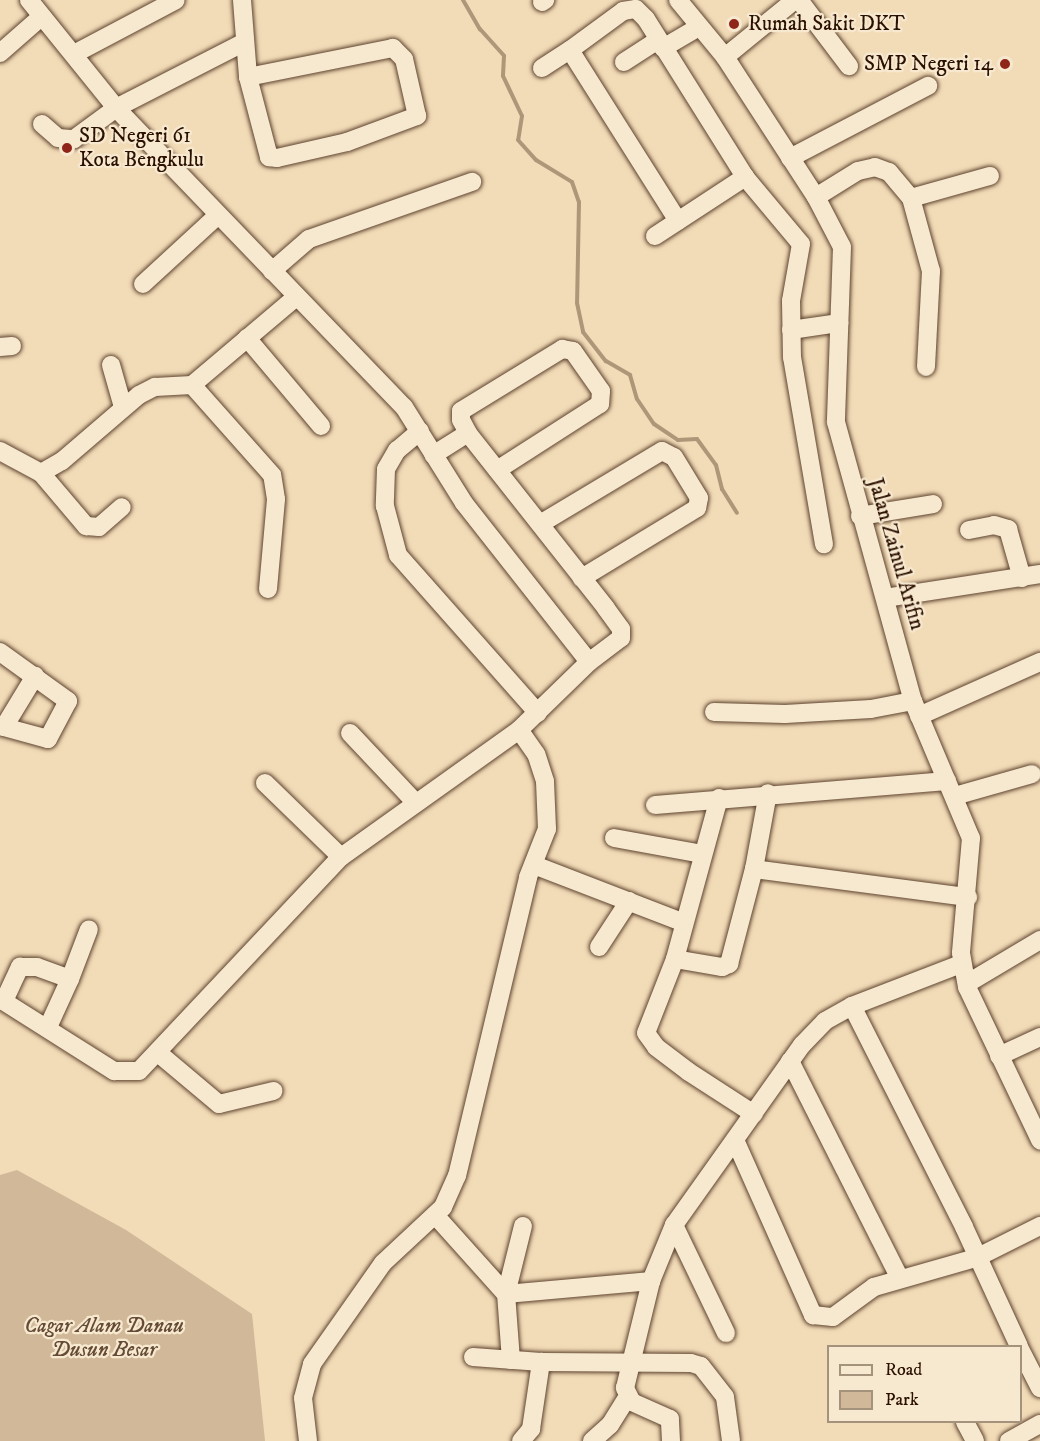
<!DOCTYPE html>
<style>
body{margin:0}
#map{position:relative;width:1040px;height:1441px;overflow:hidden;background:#f2dbb7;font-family:"IM FELL DW Pica",serif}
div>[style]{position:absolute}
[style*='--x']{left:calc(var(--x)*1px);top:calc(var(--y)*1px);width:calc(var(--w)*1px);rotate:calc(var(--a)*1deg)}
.green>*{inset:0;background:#d0b898}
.stream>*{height:4px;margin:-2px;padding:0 2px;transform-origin:2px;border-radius:2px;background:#ae9679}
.roads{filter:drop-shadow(0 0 2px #5d432e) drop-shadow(0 0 2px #5d432e)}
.minor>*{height:18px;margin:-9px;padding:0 9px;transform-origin:9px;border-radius:9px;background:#f7e8d0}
.dots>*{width:16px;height:16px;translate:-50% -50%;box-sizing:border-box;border:3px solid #f7e8d0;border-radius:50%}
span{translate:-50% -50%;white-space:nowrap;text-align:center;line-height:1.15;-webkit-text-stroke:4.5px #f7e8d0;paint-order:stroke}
.poi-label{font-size:21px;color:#2b1000}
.left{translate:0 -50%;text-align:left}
.right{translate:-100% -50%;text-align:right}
.street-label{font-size:21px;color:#2b1000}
.park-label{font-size:21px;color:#654b35;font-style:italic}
.legend{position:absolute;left:827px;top:1345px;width:195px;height:78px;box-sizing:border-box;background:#f7e8d0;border:2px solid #a5927d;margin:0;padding:8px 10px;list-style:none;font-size:18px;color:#2b1000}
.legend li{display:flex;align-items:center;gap:12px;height:30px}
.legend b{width:30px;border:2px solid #a5927d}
</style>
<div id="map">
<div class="green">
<i style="clip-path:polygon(17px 1170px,126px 1230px,252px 1314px,265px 1441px,0 1441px,0 1175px)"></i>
</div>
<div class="stream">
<i style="--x:463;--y:0;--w:34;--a:60"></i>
<i style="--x:480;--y:29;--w:36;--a:48"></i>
<i style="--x:504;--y:56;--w:20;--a:93"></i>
<i style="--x:503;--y:76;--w:44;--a:64.6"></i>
<i style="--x:522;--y:116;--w:24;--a:99"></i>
<i style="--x:518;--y:140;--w:27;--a:48"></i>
<i style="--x:536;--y:160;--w:42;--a:31.4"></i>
<i style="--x:572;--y:182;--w:21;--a:71"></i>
<i style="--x:579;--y:202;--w:101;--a:91.1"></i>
<i style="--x:577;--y:303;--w:30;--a:78"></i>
<i style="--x:583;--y:332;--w:37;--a:52"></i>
<i style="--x:606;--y:361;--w:28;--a:30"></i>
<i style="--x:630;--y:375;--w:25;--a:74"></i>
<i style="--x:637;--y:399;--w:30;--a:56"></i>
<i style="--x:654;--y:424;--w:29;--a:34"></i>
<i style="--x:678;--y:440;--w:19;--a:-3"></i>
<i style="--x:697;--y:439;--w:32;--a:54"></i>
<i style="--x:716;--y:465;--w:25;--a:76"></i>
<i style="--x:722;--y:489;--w:28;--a:58"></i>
</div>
<div class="roads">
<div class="minor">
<i style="--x:29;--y:0;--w:139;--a:51.1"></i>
<i style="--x:116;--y:108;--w:415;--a:46.1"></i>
<i style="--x:404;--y:407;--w:113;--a:58"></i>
<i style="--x:464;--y:503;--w:202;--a:51.8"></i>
<i style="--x:242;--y:0;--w:77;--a:85.5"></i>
<i style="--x:248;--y:77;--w:83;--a:75.3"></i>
<i style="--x:269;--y:157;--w:8;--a:7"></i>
<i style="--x:277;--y:158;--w:72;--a:-12.9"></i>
<i style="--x:347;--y:142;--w:75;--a:-20.4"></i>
<i style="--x:417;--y:116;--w:58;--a:-102.8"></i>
<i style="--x:404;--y:59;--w:16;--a:-135"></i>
<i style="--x:393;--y:48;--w:148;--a:168.7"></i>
<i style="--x:678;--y:0;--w:74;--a:50.5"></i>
<i style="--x:725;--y:57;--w:167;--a:57"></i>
<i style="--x:816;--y:197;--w:56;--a:62.5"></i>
<i style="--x:842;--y:247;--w:175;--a:92"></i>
<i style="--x:836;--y:422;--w:289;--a:74.6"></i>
<i style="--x:913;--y:701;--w:149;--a:67.1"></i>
<i style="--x:971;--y:838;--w:115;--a:95"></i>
<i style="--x:961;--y:953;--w:35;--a:80"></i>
<i style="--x:967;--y:987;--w:170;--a:64.5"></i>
<i style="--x:799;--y:0;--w:83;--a:52.9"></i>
<i style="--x:542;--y:2;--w:4;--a:-34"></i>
<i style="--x:663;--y:48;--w:42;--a:-30.3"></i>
<i style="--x:0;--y:53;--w:55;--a:-41.3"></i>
<i style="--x:74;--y:54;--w:115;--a:-27.9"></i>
<i style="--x:725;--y:57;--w:90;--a:-39.2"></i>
<i style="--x:624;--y:62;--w:40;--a:-32.9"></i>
<i style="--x:542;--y:68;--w:33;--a:-33"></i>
<i style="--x:42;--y:124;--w:21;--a:41"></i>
<i style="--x:58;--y:138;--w:16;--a:4"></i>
<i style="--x:74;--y:139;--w:52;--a:-36.4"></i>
<i style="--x:116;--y:108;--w:143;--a:-27.1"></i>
<i style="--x:790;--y:158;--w:156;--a:-27.6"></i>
<i style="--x:816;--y:197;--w:49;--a:-31.8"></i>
<i style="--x:858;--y:171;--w:17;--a:-13"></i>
<i style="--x:875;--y:167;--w:15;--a:20"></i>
<i style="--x:889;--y:172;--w:34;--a:50"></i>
<i style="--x:911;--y:198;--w:76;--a:74.7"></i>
<i style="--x:931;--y:271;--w:96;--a:93"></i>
<i style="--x:911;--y:198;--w:82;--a:-15.6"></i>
<i style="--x:678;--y:221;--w:202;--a:-122.3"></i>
<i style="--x:570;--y:50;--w:66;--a:-36.3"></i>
<i style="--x:623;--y:11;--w:13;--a:-9"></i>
<i style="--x:636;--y:9;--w:14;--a:45"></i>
<i style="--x:646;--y:19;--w:186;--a:57.9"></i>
<i style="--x:745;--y:177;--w:87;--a:50.1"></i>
<i style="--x:801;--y:244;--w:58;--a:100"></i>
<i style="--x:791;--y:301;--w:56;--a:89"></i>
<i style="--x:792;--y:357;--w:190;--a:80.3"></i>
<i style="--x:655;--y:236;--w:108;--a:-33.2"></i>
<i style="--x:272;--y:271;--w:49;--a:-40.9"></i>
<i style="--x:309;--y:239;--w:173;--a:-19.3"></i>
<i style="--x:143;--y:284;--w:100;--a:-42.6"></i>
<i style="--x:791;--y:330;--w:49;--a:-8.3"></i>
<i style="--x:247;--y:338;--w:115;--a:49.9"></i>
<i style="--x:0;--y:347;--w:12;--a:-5"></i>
<i style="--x:111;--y:365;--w:44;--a:74.1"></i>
<i style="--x:420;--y:431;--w:30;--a:140"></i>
<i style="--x:397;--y:450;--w:22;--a:120"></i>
<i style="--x:386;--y:469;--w:37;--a:92"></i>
<i style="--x:385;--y:506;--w:51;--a:75.1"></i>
<i style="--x:398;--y:555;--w:211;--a:48.5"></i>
<i style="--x:468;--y:433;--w:15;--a:-118"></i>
<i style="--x:461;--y:420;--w:9;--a:-90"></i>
<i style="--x:461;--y:411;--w:119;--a:-31.5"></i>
<i style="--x:562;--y:349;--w:11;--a:10"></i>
<i style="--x:573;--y:351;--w:49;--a:55"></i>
<i style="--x:601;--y:391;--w:13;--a:94"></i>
<i style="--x:600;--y:404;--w:122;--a:147.3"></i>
<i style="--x:0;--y:451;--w:47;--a:28.2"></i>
<i style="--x:41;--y:473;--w:24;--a:-30"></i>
<i style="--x:62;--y:461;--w:101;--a:-40.6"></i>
<i style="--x:139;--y:395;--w:18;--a:-27"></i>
<i style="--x:155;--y:387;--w:37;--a:-3"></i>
<i style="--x:41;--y:473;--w:70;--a:49.7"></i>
<i style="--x:86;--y:526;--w:13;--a:4"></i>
<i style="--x:99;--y:527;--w:30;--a:-41"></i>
<i style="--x:860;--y:516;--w:74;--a:-9.3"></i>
<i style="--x:540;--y:524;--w:142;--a:-30.9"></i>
<i style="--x:662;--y:451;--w:13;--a:27"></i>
<i style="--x:674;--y:457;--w:48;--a:58.6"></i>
<i style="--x:699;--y:498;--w:10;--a:101"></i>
<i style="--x:697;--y:508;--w:135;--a:148.7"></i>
<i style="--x:969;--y:530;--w:25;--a:-11"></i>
<i style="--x:994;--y:525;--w:15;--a:16"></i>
<i style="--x:1008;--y:529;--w:51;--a:74.1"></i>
<i style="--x:268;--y:589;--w:90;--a:-84.9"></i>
<i style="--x:276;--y:499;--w:24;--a:-99"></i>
<i style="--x:272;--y:475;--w:120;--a:-131.6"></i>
<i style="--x:192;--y:385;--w:135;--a:-40.2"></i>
<i style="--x:885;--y:598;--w:157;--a:-8.8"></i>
<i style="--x:0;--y:652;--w:84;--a:35.8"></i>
<i style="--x:68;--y:701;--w:43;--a:117.8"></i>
<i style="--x:48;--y:739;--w:50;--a:-164.8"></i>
<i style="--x:714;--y:712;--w:71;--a:1.6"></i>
<i style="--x:785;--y:714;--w:86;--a:-3.3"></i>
<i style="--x:871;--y:709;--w:43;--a:-10.8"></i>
<i style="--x:919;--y:716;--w:133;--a:-24.1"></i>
<i style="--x:4;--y:727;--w:60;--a:-58.7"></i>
<i style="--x:350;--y:733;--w:95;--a:46.7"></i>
<i style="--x:265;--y:783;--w:106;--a:44.2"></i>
<i style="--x:955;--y:796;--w:80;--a:-15.9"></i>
<i style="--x:719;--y:798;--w:167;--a:105.3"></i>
<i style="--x:675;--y:959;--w:79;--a:111.4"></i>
<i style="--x:646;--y:1033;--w:17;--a:54"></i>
<i style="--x:656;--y:1047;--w:41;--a:37.1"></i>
<i style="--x:689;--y:1072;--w:77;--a:32.9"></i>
<i style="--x:655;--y:805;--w:293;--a:-4.7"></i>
<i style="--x:614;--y:838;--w:89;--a:10.3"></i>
<i style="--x:534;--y:865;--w:161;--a:21.1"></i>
<i style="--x:754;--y:869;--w:216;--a:7.5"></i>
<i style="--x:599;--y:947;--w:55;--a:-56.9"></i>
<i style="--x:675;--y:959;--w:48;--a:9.7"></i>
<i style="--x:722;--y:967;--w:8;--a:-23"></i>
<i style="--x:729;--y:964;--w:98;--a:-75.3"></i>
<i style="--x:754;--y:869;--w:77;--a:-79.6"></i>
<i style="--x:70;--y:979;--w:53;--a:-69.2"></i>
<i style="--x:968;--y:983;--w:84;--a:-30.8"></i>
<i style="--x:0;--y:999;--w:135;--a:32.3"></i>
<i style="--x:114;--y:1071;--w:25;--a:0"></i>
<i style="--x:139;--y:1071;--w:294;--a:-46.7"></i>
<i style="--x:341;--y:857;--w:219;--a:-35.5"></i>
<i style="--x:519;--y:730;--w:98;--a:-44.2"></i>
<i style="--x:589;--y:662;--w:40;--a:-37"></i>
<i style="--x:621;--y:638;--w:9;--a:-90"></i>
<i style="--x:621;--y:629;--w:26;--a:-126"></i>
<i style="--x:606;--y:608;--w:223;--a:-128.3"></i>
<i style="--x:468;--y:433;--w:41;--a:147.8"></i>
<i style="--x:4;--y:1001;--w:38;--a:-65"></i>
<i style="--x:20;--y:967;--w:17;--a:0"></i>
<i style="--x:37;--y:967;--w:35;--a:20"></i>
<i style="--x:70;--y:979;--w:53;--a:114.6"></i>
<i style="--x:852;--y:1006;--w:248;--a:63.1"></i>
<i style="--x:964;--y:1227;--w:131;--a:65.2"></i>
<i style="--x:157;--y:1052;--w:81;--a:40"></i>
<i style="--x:219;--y:1104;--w:56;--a:-13.5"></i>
<i style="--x:999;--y:1056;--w:45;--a:-24.9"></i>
<i style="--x:790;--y:1061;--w:244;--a:63.2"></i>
<i style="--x:735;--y:1140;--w:192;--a:66"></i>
<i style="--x:813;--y:1315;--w:20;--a:6"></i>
<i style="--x:833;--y:1317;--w:51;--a:-36.2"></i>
<i style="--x:874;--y:1287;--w:106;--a:-15.9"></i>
<i style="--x:976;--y:1258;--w:72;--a:-26.6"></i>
<i style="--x:435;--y:1215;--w:106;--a:48.1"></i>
<i style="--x:506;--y:1294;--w:146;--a:-5.1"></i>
<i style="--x:674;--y:1225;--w:120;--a:64.3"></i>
<i style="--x:1020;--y:1349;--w:44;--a:62.9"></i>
<i style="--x:473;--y:1357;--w:68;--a:4.2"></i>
<i style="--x:541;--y:1362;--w:150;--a:0.4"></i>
<i style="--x:691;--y:1363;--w:10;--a:17"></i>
<i style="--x:701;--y:1366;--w:39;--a:52"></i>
<i style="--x:725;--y:1397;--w:44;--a:82.2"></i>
<i style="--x:511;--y:1360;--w:66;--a:-94.3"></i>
<i style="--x:506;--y:1294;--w:70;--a:-76"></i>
<i style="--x:965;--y:1422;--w:21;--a:62"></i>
<i style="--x:308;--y:1441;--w:43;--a:-96.6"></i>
<i style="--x:303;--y:1398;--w:35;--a:-75"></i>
<i style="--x:312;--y:1364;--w:123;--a:-54.9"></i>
<i style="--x:383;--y:1263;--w:82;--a:-43"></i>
<i style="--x:443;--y:1207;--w:34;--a:-66"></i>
<i style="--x:457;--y:1176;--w:307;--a:-76.6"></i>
<i style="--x:528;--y:877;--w:52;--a:-68.4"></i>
<i style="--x:547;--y:829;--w:48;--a:-92.4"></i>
<i style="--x:545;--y:781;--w:28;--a:-108"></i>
<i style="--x:536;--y:754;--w:29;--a:-125"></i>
<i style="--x:521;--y:1441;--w:16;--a:-50"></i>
<i style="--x:531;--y:1429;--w:68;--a:-81.5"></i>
<i style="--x:592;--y:1441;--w:24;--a:-42"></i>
<i style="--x:610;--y:1425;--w:32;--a:-58"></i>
<i style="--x:671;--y:1441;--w:22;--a:-93"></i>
<i style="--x:670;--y:1419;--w:42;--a:-155.9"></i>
<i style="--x:632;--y:1402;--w:16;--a:-117"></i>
<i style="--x:625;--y:1388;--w:110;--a:-76.3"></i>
<i style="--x:651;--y:1281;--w:61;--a:-67.7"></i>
<i style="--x:674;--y:1225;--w:221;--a:-54.6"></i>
<i style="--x:802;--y:1045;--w:33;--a:-46"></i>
<i style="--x:825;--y:1021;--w:31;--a:-29"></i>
<i style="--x:852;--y:1006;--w:117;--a:-21.1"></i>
<i style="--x:1009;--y:1441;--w:35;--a:-29"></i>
</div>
</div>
<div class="dots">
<i style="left:734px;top:24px;background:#8f2418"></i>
<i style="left:1005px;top:64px;background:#8f2418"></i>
<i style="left:67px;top:148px;background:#8f2418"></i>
</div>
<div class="poi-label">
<span class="left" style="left:748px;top:24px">Rumah Sakit DKT</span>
<span class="right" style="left:993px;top:64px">SMP Negeri 14</span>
<span class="left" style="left:79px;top:148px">SD Negeri 61<br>Kota Bengkulu</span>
</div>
<div class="street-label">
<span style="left:896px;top:554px;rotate:74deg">Jalan Zainul Arifin</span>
</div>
<div class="park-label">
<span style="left:104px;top:1338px">Cagar Alam Danau<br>Dusun Besar</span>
</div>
<ul class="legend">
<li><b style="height:8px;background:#f7e8d0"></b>Road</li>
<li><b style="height:16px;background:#d0b898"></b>Park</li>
</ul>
</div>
